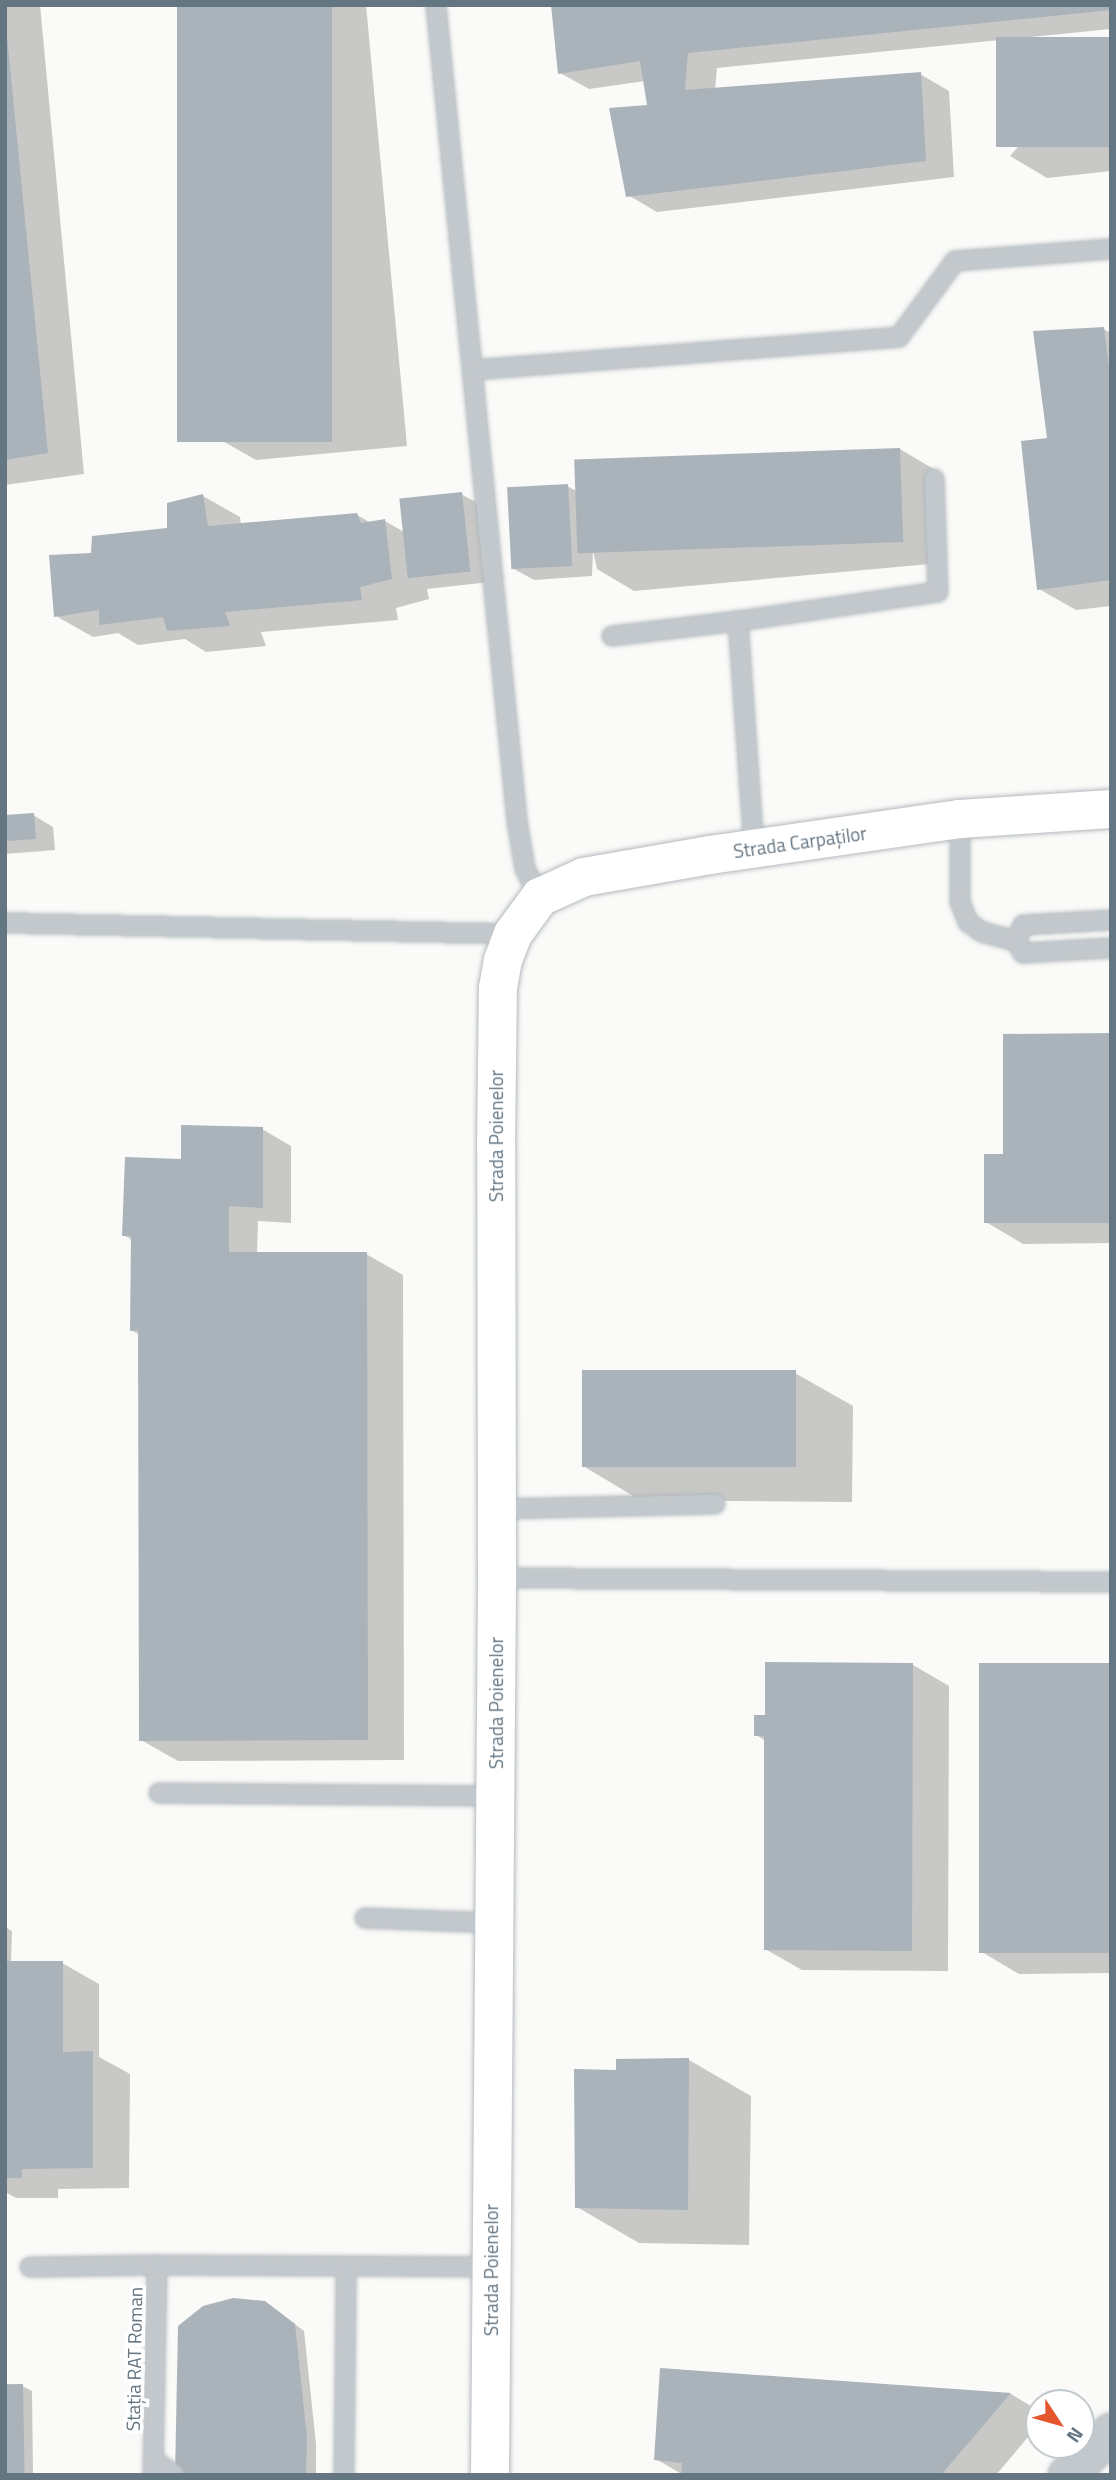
<!DOCTYPE html>
<meta charset="utf-8">
<style>
body{margin:0}
#map{position:relative;width:1116px;height:2480px;overflow:hidden;background:#fafaf8;font-family:"Titillium Web",sans-serif}
div>[style]{position:absolute}
[style*='--x']{left:calc(var(--x)*1px);top:calc(var(--y)*1px);width:calc(var(--w)*1px);rotate:calc(var(--a)*1deg)}
.shadow>*{inset:0;background:#0003}
.building>*{inset:0;background:#aab3b9;transform-origin:0 0}
.roads{filter:drop-shadow(0 0 2px #b3babf) drop-shadow(0 0 2px #b3babf)}
.lane>*{height:18px;margin:-9px;padding:0 9px;transform-origin:9px;border-radius:9px;background:#c3c8cc}
.street>*{height:37px;margin:-18.5px;padding:0 18.5px;transform-origin:18.5px;border-radius:18.5px;background:#c3c8cc}
.secondary>*{height:38px;margin:-19px;padding:0 19px;transform-origin:19px;border-radius:19px;background:#fff}
span{translate:-50% -50%;white-space:nowrap;text-align:center;line-height:1.15;-webkit-text-stroke:7px #fff;paint-order:stroke}
.street-label{font-size:19px;color:#657683}
.frame{position:absolute;inset:0;border:7px solid #657683;pointer-events:none}
.north{position:absolute;left:1025px;top:2389px;width:70px;height:70px;box-sizing:border-box;background:#fff;border:2px solid #c1c8cd;border-radius:50%;rotate:126deg;font-size:19px;font-weight:700;line-height:28px;text-align:center;color:#657683}
.north::after{content:'';display:block;margin:auto;width:24px;height:32px;background:#e4572e;clip-path:polygon(50% 0,100% 100%,50% 72%,0 100%)}
</style>
<div id="map">
<div class="shadow">
<i style="clip-path:polygon(5px 5px,40px 5px,84px 474px,5px 485px)"></i>
<i style="clip-path:polygon(178px 5px,366px 5px,407px 446px,256px 460px,219px 439px)"></i>
<i style="clip-path:polygon(552px 5px,1111px 5px,1111px 29px,717px 68px,715px 90px,920px 74px,949px 91px,954px 177px,657px 212px,628px 195px,649px 107px,645px 81px,589px 89px,560px 73px)"></i>
<i style="clip-path:polygon(1111px 38px,1111px 171px,1047px 178px,1010px 156px)"></i>
<i style="clip-path:polygon(1103px 329px,1111px 333px,1111px 606px,1076px 610px,1039px 589px,1049px 440px)"></i>
<i style="clip-path:polygon(900px 449px,937px 471px,941px 563px,634px 591px,597px 569px,593px 551px,592px 576px,534px 580px,514px 569px,567px 486px,580px 493px)"></i>
<i style="clip-path:polygon(461px 494px,481px 505px,490px 582px,427px 589px,429px 599px,396px 608px,398px 620px,261px 632px,266px 646px,206px 652px,185px 639px,138px 645px,118px 633px,93px 637px,56px 616px,92px 555px,168px 530px,203px 496px,240px 517px,241px 525px,357px 515px,371px 523px,385px 521px,404px 532px)"></i>
<i style="clip-path:polygon(33px 815px,53px 827px,55px 850px,5px 854px,5px 818px)"></i>
<i style="clip-path:polygon(1111px 1035px,1111px 1243px,1023px 1244px,986px 1222px,1005px 1156px)"></i>
<i style="clip-path:polygon(262px 1129px,291px 1146px,291px 1223px,258px 1221px,257px 1254px,366px 1254px,403px 1275px,404px 1760px,178px 1761px,141px 1740px,140px 1335px,131px 1330px,133px 1241px,124px 1235px,183px 1161px)"></i>
<i style="clip-path:polygon(795px 1373px,853px 1406px,852px 1502px,640px 1500px,583px 1466px)"></i>
<i style="clip-path:polygon(913px 1665px,949px 1686px,948px 1971px,802px 1970px,765px 1949px,766px 1741px,756px 1735px,767px 1717px)"></i>
<i style="clip-path:polygon(1111px 1665px,1111px 1973px,1019px 1974px,982px 1952px)"></i>
<i style="clip-path:polygon(5px 1927px,12px 1931px,11px 1963px,62px 1963px,99px 1984px,99px 2057px,130px 2074px,129px 2188px,58px 2189px,58px 2198px,16px 2198px,5px 2192px)"></i>
<i style="clip-path:polygon(689px 2060px,751px 2096px,749px 2245px,639px 2243px,577px 2207px,618px 2072px)"></i>
<i style="clip-path:polygon(275px 2309px,304px 2331px,316px 2444px,316px 2475px,177px 2475px)"></i>
<i style="clip-path:polygon(662px 2370px,1011px 2394px,1039px 2411px,1039px 2424px,996px 2475px,683px 2475px,656px 2459px)"></i>
<i style="clip-path:polygon(22px 2386px,32px 2391px,33px 2475px,5px 2475px)"></i>
</div>
<div class="building">
<i style="left:177px;top:5px;width:155px;height:437px"></i>
<i style="clip-path:polygon(551px 5px,1111px 5px,1111px 10px,688px 53px,685px 90px,921px 72px,926px 161px,626px 197px,609px 108px,647px 105px,640px 61px,558px 74px)"></i>
<i style="clip-path:polygon(5px 16px,48px 453px,5px 460px)"></i>
<i style="left:1111px;top:37px;width:110px;height:115px;rotate:90deg"></i>
<i style="clip-path:polygon(1104px 327px,1111px 386px,1111px 580px,1037px 590px,1021px 441px,1047px 438px,1033px 331px)"></i>
<i style="left:900px;top:448px;width:94px;height:326px;rotate:88deg"></i>
<i style="left:568px;top:484px;width:82px;height:61px;rotate:87deg"></i>
<i style="left:462px;top:492px;width:80px;height:63px;rotate:84deg"></i>
<i style="clip-path:polygon(203px 494px,208px 526px,357px 513px,361px 523px,385px 519px,392px 579px,360px 587px,362px 600px,225px 612px,230px 626px,167px 631px,163px 617px,99px 625px,99px 610px,54px 617px,49px 555px,91px 553px,92px 536px,167px 528px,167px 503px)"></i>
<i style="left:34px;top:813px;width:26px;height:29px;rotate:86deg"></i>
<i style="clip-path:polygon(1111px 1033px,1111px 1223px,984px 1223px,984px 1154px,1003px 1154px,1003px 1034px)"></i>
<i style="clip-path:polygon(181px 1125px,263px 1127px,263px 1208px,229px 1206px,229px 1252px,367px 1252px,368px 1740px,139px 1741px,138px 1330px,130px 1331px,131px 1236px,122px 1236px,125px 1157px,181px 1159px)"></i>
<i style="left:582px;top:1370px;width:214px;height:97px"></i>
<i style="clip-path:polygon(765px 1662px,913px 1663px,912px 1951px,764px 1950px,764px 1736px,754px 1736px,754px 1715px,765px 1715px)"></i>
<i style="left:979px;top:1663px;width:132px;height:290px"></i>
<i style="clip-path:polygon(5px 1961px,63px 1961px,63px 2052px,93px 2051px,93px 2168px,22px 2169px,22px 2178px,5px 2178px)"></i>
<i style="clip-path:polygon(689px 2058px,688px 2210px,575px 2208px,574px 2069px,616px 2070px,616px 2059px)"></i>
<i style="clip-path:polygon(233px 2298px,265px 2301px,295px 2324px,307px 2438px,306px 2475px,175px 2475px,178px 2326px,203px 2306px)"></i>
<i style="clip-path:polygon(660px 2368px,1011px 2393px,941px 2475px,681px 2475px,682px 2463px,654px 2460px)"></i>
<i style="left:23px;top:2384px;width:91px;height:18px;rotate:89deg"></i>
</div>
<div class="roads">
<div class="lane">
<i style="--x:436;--y:5;--w:820;--a:84.33"></i>
<i style="--x:517;--y:821;--w:49;--a:80.5"></i>
<i style="--x:525;--y:869;--w:32;--a:62"></i>
<i style="--x:472;--y:370;--w:428;--a:-4.4"></i>
<i style="--x:899;--y:337;--w:94;--a:-53.6"></i>
<i style="--x:955;--y:261;--w:156;--a:-4.4"></i>
<i style="--x:612;--y:636;--w:127;--a:-6.8"></i>
<i style="--x:960;--y:819;--w:83;--a:90"></i>
<i style="--x:960;--y:902;--w:22;--a:68"></i>
<i style="--x:968;--y:922;--w:17;--a:36"></i>
<i style="--x:982;--y:932;--w:35;--a:15"></i>
<i style="--x:1016;--y:941;--w:14;--a:60"></i>
<i style="--x:1023;--y:953;--w:88;--a:-3.3"></i>
<i style="--x:754;--y:849;--w:229;--a:-94"></i>
<i style="--x:738;--y:621;--w:202;--a:-8.3"></i>
<i style="--x:938;--y:592;--w:113;--a:-92"></i>
<i style="--x:5;--y:923;--w:508;--a:1.24"></i>
<i style="--x:1016;--y:941;--w:17;--a:-66"></i>
<i style="--x:1023;--y:925;--w:88;--a:-3.3"></i>
<i style="--x:497;--y:1509;--w:218;--a:-1.3"></i>
<i style="--x:497;--y:1578;--w:614;--a:0.37"></i>
<i style="--x:159;--y:1793;--w:336;--a:0.5"></i>
<i style="--x:365;--y:1918;--w:129;--a:2.2"></i>
<i style="--x:30;--y:2267;--w:127;--a:-0.9"></i>
<i style="--x:153;--y:2460;--w:25;--a:34"></i>
<i style="--x:153;--y:2475;--w:210;--a:-88.9"></i>
<i style="--x:157;--y:2265;--w:334;--a:0.3"></i>
<i style="--x:344;--y:2475;--w:208;--a:-89.4"></i>
</div>
<div class="street">
<i style="--x:1067;--y:2475;--w:62;--a:-44.3"></i>
</div>
<div class="secondary">
<i style="--x:490;--y:2475;--w:897;--a:-89.55"></i>
<i style="--x:497;--y:1578;--w:431;--a:-90.1"></i>
<i style="--x:496;--y:1147;--w:159;--a:-89.3"></i>
<i style="--x:498;--y:988;--w:28;--a:-80"></i>
<i style="--x:503;--y:960;--w:28;--a:-69"></i>
<i style="--x:513;--y:934;--w:46;--a:-53.9"></i>
<i style="--x:540;--y:897;--w:48;--a:-24.4"></i>
<i style="--x:584;--y:877;--w:128;--a:-9.9"></i>
<i style="--x:710;--y:855;--w:253;--a:-8.2"></i>
<i style="--x:960;--y:819;--w:151;--a:-3.8"></i>
</div>
</div>
<div class="street-label">
<span style="left:800px;top:842px;rotate:-8deg">Strada Carpaților</span>
<span style="left:496px;top:1136px;rotate:-90deg">Strada Poienelor</span>
<span style="left:496px;top:1703px;rotate:-90deg">Strada Poienelor</span>
<span style="left:491px;top:2270px;rotate:-90deg">Strada Poienelor</span>
<span style="left:134px;top:2359px;rotate:-89deg">Stația RAT Roman</span>
</div>
<div class="frame"></div>
<div class="north">N</div>
</div>
